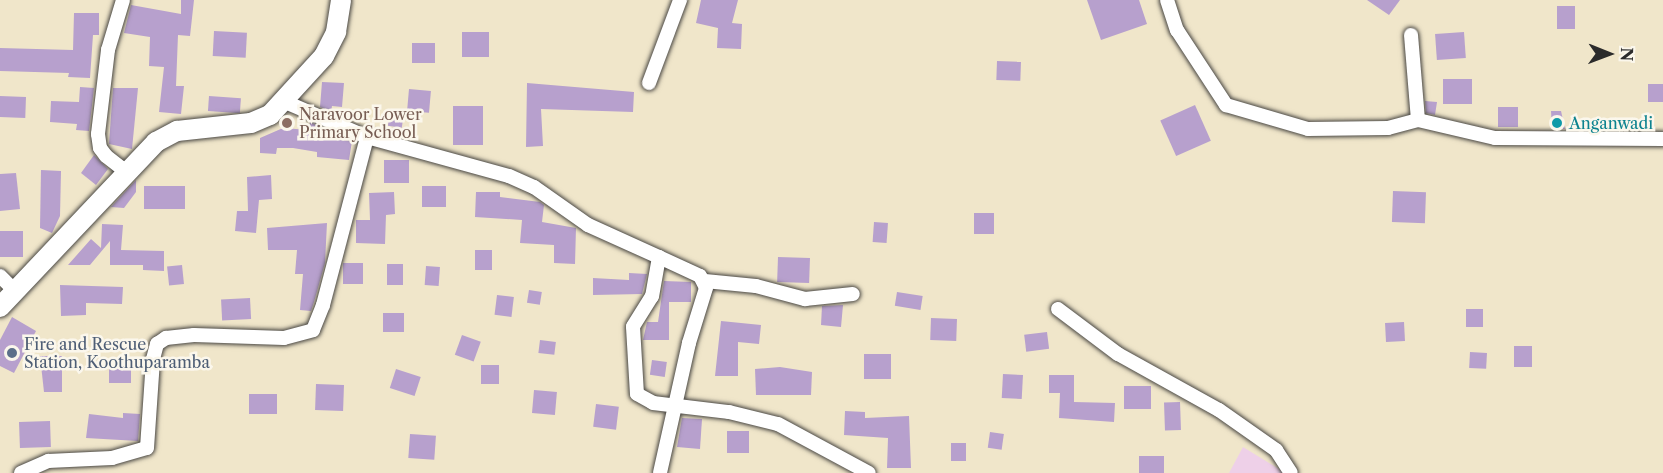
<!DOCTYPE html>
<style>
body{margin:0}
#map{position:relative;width:1663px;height:473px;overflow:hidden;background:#f0e6ca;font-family:"Libre Caslon Text",serif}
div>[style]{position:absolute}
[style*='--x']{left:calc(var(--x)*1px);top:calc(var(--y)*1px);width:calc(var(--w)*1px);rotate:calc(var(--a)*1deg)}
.built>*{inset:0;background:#eed0e8}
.building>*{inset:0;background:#b7a0cd;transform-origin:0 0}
.roads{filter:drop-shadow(0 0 2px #494743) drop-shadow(0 0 2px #494743)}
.street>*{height:14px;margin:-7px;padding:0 7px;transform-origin:7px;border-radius:7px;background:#fff}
.secondary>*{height:20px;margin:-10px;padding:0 10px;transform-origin:10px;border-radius:10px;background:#fff}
.dots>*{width:16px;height:16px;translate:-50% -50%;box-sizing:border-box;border:3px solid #fbf7ec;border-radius:50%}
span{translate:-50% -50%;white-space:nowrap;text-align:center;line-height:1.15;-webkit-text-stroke:5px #fbf7ec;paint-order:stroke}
.education-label{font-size:16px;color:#785e54}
.left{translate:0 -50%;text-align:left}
.culture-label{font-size:16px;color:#0d838f}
.service-label{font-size:16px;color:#4e5e75}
.north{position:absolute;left:1579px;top:24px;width:60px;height:60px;-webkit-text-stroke:4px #fbf7ec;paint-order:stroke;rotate:91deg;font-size:16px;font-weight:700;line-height:24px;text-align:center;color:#2b2b2b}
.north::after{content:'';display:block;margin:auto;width:21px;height:27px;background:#2b2b2b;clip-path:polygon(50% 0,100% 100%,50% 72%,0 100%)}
</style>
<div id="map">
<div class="built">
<i style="clip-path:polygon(1243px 447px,1284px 472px,1283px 473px,1229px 473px)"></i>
</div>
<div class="building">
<i style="clip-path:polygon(181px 0,194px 0,190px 36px,178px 35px,176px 86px,184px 86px,181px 114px,159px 112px,164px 67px,149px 66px,150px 37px,124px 33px,131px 5px,181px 14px)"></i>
<i style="clip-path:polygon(701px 0,738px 0,732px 23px,742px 24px,741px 49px,717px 48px,718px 28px,696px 23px)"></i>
<i style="clip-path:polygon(1087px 0,1139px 0,1147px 24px,1101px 40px)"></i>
<i style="clip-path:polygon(1367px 0,1400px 0,1389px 15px)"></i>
<i style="left:1557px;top:6px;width:18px;height:23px"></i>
<i style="clip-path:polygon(74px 13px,99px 13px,99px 35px,93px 35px,90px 78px,68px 77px,69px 73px,0 71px,0 48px,73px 50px)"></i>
<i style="left:214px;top:31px;width:33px;height:25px;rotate:3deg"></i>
<i style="left:489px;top:32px;width:25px;height:27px;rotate:90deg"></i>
<i style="left:1464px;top:32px;width:26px;height:29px;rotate:86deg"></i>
<i style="left:435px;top:43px;width:20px;height:23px;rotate:90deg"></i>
<i style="left:997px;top:61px;width:24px;height:19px;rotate:2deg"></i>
<i style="left:1443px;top:79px;width:29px;height:25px"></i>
<i style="clip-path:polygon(322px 82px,344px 83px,342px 107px,332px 106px,331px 112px,320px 107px)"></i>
<i style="clip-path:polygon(527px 83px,634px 92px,633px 112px,541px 109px,543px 146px,526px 147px)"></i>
<i style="left:1648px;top:84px;width:15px;height:18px"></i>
<i style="clip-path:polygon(80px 87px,94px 88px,89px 131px,76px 130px,77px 124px,50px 122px,51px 101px,79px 102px)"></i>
<i style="clip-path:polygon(113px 88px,138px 88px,132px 149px,109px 144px)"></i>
<i style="left:409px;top:89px;width:22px;height:22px;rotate:5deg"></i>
<i style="left:0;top:96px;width:26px;height:21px;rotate:2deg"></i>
<i style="left:209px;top:96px;width:32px;height:15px;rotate:4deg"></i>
<i style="clip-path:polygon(1425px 101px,1437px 102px,1435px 115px,1426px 113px)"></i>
<i style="left:1195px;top:105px;width:39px;height:38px;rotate:66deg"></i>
<i style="left:453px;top:106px;width:30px;height:39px"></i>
<i style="left:1518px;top:107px;width:20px;height:20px;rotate:90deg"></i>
<i style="left:390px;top:111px;width:14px;height:15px;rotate:8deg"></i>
<i style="clip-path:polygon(1551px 111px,1561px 111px,1565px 129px,1552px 129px)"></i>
<i style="clip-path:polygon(310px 122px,328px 130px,326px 139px,352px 141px,349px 160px,317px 157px,317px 152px,293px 148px,277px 148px,276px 154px,260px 153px,260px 138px,283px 128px,309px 130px)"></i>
<i style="clip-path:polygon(94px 155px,108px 169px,96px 185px,81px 173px)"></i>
<i style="left:409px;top:160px;width:23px;height:25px;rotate:90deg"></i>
<i style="clip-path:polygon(41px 170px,61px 171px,60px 216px,52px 233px,40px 228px)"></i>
<i style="clip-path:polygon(16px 173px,20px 209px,0 211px,0 174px)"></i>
<i style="clip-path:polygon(271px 175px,272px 199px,259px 200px,256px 233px,235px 231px,237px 211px,248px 211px,247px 177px)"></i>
<i style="clip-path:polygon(136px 180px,136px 192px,124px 208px,111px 207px)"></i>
<i style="left:144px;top:186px;width:41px;height:23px"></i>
<i style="left:422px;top:186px;width:24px;height:21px"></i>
<i style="left:1393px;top:191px;width:33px;height:31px;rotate:2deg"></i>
<i style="clip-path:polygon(394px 192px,395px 214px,386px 215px,385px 244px,356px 243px,356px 220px,370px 220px,369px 193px)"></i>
<i style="clip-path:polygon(476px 192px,500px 192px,500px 197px,540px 202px,544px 205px,542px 222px,576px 228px,575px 264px,554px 263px,554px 245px,520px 243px,522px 220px,475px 217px)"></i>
<i style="left:974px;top:213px;width:20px;height:21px"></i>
<i style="left:874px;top:222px;width:14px;height:20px;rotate:4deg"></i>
<i style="clip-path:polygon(327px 223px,325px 263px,314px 302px,311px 311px,300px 310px,303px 274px,295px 274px,297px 250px,268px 250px,267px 228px)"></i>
<i style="clip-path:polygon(102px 224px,123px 225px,121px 250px,164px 251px,164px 271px,143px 270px,143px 265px,110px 265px,110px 241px,90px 265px,68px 265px,91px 239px,101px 248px)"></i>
<i style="left:0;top:231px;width:23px;height:26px"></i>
<i style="left:475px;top:250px;width:17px;height:20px"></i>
<i style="left:778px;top:257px;width:32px;height:25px;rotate:2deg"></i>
<i style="left:343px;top:263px;width:20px;height:21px"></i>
<i style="left:387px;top:264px;width:16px;height:21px"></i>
<i style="left:182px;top:265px;width:19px;height:15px;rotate:84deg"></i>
<i style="left:426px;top:266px;width:14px;height:19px;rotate:4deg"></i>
<i style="clip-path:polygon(629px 273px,647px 274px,642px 294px,593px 295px,593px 278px,629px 280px)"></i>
<i style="clip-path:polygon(664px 281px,691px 282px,691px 302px,669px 302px,669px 340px,643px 340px,647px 322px,658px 322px)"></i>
<i style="clip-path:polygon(60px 285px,123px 287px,122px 304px,86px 303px,86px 315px,61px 316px)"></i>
<i style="left:529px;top:290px;width:13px;height:13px;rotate:9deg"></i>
<i style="left:897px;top:292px;width:26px;height:14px;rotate:9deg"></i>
<i style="left:497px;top:295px;width:17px;height:20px;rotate:7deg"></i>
<i style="left:250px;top:298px;width:21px;height:29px;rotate:87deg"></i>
<i style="clip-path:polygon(843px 305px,841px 327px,821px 325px,822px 306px)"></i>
<i style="left:1466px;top:309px;width:17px;height:18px"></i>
<i style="left:404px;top:313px;width:19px;height:21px;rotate:90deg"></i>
<i style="clip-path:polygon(12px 317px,36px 331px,14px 373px,0 366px,0 340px)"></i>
<i style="left:931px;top:318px;width:26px;height:22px;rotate:2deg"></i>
<i style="clip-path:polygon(721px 321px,761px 325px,759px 344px,738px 342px,738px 376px,715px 376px)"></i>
<i style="left:1404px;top:322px;width:19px;height:19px;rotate:87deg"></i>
<i style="left:1047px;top:332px;width:17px;height:23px;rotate:83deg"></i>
<i style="left:462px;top:335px;width:20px;height:21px;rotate:20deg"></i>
<i style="left:540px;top:340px;width:16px;height:13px;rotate:7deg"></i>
<i style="left:1514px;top:346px;width:18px;height:21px"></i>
<i style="left:1470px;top:352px;width:17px;height:16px;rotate:3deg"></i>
<i style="left:864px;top:354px;width:27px;height:25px"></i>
<i style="clip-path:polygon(40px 356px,62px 356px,62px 392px,44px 392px)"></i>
<i style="left:109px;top:359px;width:22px;height:24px"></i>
<i style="left:652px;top:360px;width:15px;height:15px;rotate:8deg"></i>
<i style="left:481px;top:365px;width:18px;height:19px"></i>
<i style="clip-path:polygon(780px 367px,812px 372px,811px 395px,756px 395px,755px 369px)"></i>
<i style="left:396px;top:369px;width:26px;height:20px;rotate:18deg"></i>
<i style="left:1003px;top:374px;width:20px;height:24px;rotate:3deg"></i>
<i style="clip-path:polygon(1049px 375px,1074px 375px,1074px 402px,1115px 403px,1114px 422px,1059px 418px,1060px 393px,1049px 393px)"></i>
<i style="left:316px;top:384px;width:28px;height:26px;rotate:2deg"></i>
<i style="left:1124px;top:386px;width:27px;height:23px"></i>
<i style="left:534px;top:390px;width:23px;height:23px;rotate:5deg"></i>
<i style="left:249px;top:394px;width:28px;height:20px"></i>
<i style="left:1180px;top:402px;width:28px;height:16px;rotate:88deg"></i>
<i style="left:596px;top:404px;width:23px;height:23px;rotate:7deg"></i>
<i style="clip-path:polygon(845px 411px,865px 412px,865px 418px,909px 416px,911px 468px,887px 468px,888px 438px,844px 435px)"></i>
<i style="clip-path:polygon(123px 413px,140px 414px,138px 441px,86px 438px,89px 414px,123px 418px)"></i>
<i style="clip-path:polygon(682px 418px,702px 419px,700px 449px,677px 447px)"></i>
<i style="left:50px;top:421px;width:26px;height:31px;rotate:88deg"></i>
<i style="left:727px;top:431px;width:22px;height:22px"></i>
<i style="left:990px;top:432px;width:14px;height:16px;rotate:8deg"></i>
<i style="left:410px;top:434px;width:26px;height:24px;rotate:4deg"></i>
<i style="left:951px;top:443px;width:15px;height:18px"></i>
<i style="left:1164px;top:456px;width:17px;height:25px;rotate:90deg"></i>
</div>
<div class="roads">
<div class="street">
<i style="--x:123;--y:0;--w:52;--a:106.7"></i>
<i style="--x:108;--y:50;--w:85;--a:96.8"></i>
<i style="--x:98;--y:134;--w:14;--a:82"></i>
<i style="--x:100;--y:148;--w:10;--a:53"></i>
<i style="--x:106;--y:156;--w:24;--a:38"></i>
<i style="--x:1167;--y:0;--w:32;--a:72"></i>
<i style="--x:1177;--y:30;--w:90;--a:56.8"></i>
<i style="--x:1226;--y:105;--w:85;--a:16.3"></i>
<i style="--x:1308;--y:129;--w:80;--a:-0.7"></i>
<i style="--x:1388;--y:128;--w:31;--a:-15"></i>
<i style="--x:1418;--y:120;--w:79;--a:13.2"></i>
<i style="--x:1495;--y:138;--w:168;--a:0.3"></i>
<i style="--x:1411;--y:35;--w:85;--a:85.3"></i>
<i style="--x:649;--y:83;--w:89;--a:-69.5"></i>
<i style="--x:283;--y:101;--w:91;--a:23.2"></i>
<i style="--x:367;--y:137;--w:147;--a:15.4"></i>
<i style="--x:509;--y:176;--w:27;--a:24"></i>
<i style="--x:534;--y:187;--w:66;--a:35.1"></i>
<i style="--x:588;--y:225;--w:78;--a:24.3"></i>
<i style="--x:659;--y:257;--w:40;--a:100"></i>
<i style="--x:652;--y:296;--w:36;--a:122"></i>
<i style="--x:633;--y:327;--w:67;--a:86.6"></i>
<i style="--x:637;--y:394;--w:18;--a:29"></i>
<i style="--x:653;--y:403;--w:77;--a:6.8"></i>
<i style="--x:729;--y:412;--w:50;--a:13.8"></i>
<i style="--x:778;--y:424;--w:103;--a:28.3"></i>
<i style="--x:659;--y:257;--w:45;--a:24.9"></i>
<i style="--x:700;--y:276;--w:13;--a:63"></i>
<i style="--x:706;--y:288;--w:58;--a:107.2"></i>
<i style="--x:689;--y:343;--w:133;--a:102.6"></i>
<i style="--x:0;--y:276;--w:20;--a:45"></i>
<i style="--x:705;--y:281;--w:51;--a:5.6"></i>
<i style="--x:756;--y:286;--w:51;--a:14.9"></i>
<i style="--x:805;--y:299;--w:48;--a:-5.9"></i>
<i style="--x:1058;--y:309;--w:75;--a:36.9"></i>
<i style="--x:1118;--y:354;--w:115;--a:29"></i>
<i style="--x:1219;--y:410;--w:70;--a:35.1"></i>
<i style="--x:1276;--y:450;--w:27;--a:57"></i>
<i style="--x:21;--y:473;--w:30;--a:-24"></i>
<i style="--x:48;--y:461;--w:64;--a:-2.7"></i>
<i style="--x:112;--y:458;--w:36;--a:-16"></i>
<i style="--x:147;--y:448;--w:89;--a:-86.1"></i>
<i style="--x:153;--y:359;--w:16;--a:-75"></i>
<i style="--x:157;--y:344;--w:11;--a:-34"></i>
<i style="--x:166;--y:338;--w:28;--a:-6"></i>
<i style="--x:194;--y:335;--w:90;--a:1.9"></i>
<i style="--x:284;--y:338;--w:30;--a:-15"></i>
<i style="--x:313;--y:330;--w:27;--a:-68"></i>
<i style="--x:323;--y:305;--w:174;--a:-75.3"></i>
</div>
<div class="secondary">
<i style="--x:0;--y:307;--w:227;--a:-46.6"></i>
<i style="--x:156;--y:142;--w:24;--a:-28"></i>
<i style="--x:177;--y:131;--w:74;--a:-6.2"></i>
<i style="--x:251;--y:123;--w:21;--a:-23"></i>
<i style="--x:270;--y:115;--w:80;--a:-47.5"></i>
<i style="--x:324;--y:56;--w:27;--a:-63"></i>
<i style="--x:336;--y:32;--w:32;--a:-81"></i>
</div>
</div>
<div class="dots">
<i style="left:287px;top:123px;background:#8d6e63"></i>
<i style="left:1557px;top:123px;background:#0f9aa8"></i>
<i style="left:12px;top:353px;background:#5c6f8a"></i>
</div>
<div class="education-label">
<span class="left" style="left:299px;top:123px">Naravoor Lower<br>Primary School</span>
</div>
<div class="culture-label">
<span class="left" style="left:1569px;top:123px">Anganwadi</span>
</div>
<div class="service-label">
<span class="left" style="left:24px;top:353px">Fire and Rescue<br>Station, Koothuparamba</span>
</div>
<div class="north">N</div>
</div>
